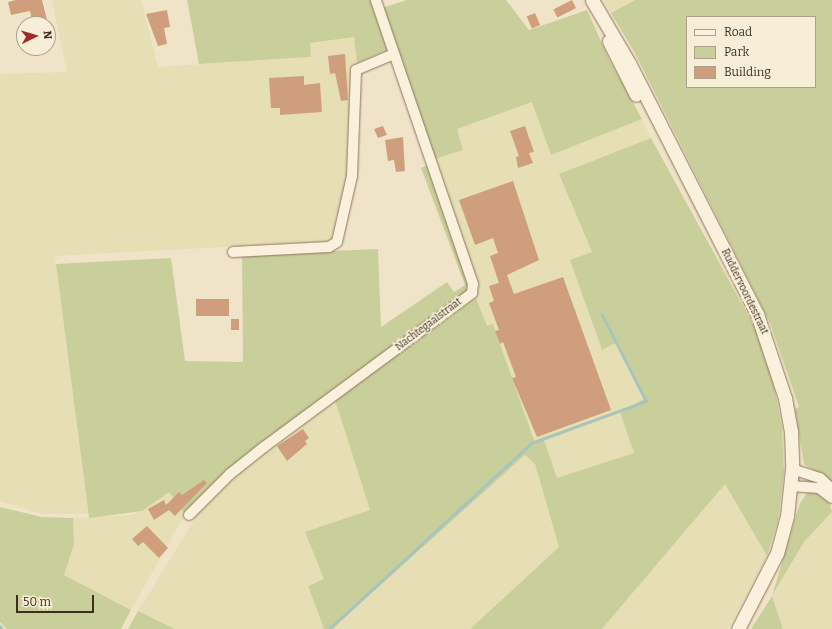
<!DOCTYPE html>
<style>
body{margin:0}
#map{position:relative;width:832px;height:629px;overflow:hidden;background:#f0e4c8;font-family:Bitter,serif}
div>[style]{position:absolute}
[style*='--x']{left:calc(var(--x)*1px);top:calc(var(--y)*1px);width:calc(var(--w)*1px);rotate:calc(var(--a)*1deg)}
.farmland>*{inset:0;background:#e6deb5}
.green>*{inset:0;background:#c9cf9b}
.stream>*{height:3px;margin:-1.5px;padding:0 1.5px;transform-origin:1.5px;border-radius:1.5px;background:#a9c4bc}
.building>*{inset:0;background:#cf9f7d;transform-origin:0 0}
.roads{filter:drop-shadow(0 0 1px #8d765c) drop-shadow(0 0 1px #8d765c)}
.minor>*{height:10px;margin:-5px;padding:0 5px;transform-origin:5px;border-radius:5px;background:#faf1dc}
.tertiary>*{height:13px;margin:-6.5px;padding:0 6.5px;transform-origin:6.5px;border-radius:6.5px;background:#faf1dc}
span{translate:-50% -50%;white-space:nowrap;text-align:center;line-height:1.15;-webkit-text-stroke:3px #f7eed8;paint-order:stroke}
.street-label{font-size:10px;color:#3d2e20}
.legend{position:absolute;left:686px;top:16px;width:130px;height:72px;box-sizing:border-box;background:#f7eed8;border:1px solid #ada18e;margin:0;padding:5px 7px;list-style:none;font-size:12px;color:#3d2e20}
.legend li{display:flex;align-items:center;gap:8px;height:20px}
.legend b{width:20px;border:1px solid #ada18e}
.north{position:absolute;left:16px;top:16px;width:40px;height:40px;box-sizing:border-box;background:#f7eed8;border:1px solid #ada18e;border-radius:50%;rotate:85deg;font-size:11px;font-weight:700;line-height:16px;text-align:center;color:#3d2e20}
.north::after{content:'';display:block;margin:auto;width:14px;height:18px;background:#9e2a2b;clip-path:polygon(50% 0,100% 100%,50% 72%,0 100%)}
.scale{position:absolute;left:16px;top:595px;width:78px;height:18px;box-sizing:border-box;border:2px solid #3d2e20;border-top:0;padding-left:5px;font-size:12px;line-height:14px;white-space:nowrap;color:#3d2e20;-webkit-text-stroke:3px #f7eed8;paint-order:stroke}
</style>
<div id="map">
<div class="farmland">
<i style="clip-path:polygon(52px 0,141px 0,158px 67px,310px 57px,309px 43px,354px 37px,357px 63px,352px 68px,348px 191px,334px 241px,55px 256px,88px 514px,42px 514px,0 501px,0 74px,67px 72px)"></i>
<i style="clip-path:polygon(604px 0,635px 0,611px 13px)"></i>
<i style="clip-path:polygon(533px 102px,551px 155px,642px 119px,651px 138px,559px 174px,592px 252px,571px 260px,602px 350px,616px 343px,644px 399px,620px 413px,635px 453px,557px 479px,544px 441px,535px 443px,493px 324px,487px 327px,476px 298px,477px 286px,434px 159px,463px 150px,456px 129px)"></i>
<i style="clip-path:polygon(335px 400px,370px 510px,324px 580px,308px 586px,324px 629px,175px 629px,138px 611px,204px 504px,216px 491px)"></i>
<i style="clip-path:polygon(525px 455px,535px 463px,559px 547px,470px 629px,332px 629px)"></i>
<i style="clip-path:polygon(725px 484px,767px 556px,728px 629px,602px 629px)"></i>
<i style="clip-path:polygon(169px 492px,185px 514px,131px 610px,64px 575px,74px 545px,73px 518px,130px 515px,142px 511px)"></i>
<i style="clip-path:polygon(832px 512px,832px 629px,783px 629px,772px 597px,804px 542px)"></i>
</div>
<div class="green">
<i style="clip-path:polygon(187px 0,371px 0,387px 50px,357px 63px,354px 37px,310px 43px,311px 57px,199px 64px)"></i>
<i style="clip-path:polygon(407px 0,506px 0,529px 30px,587px 10px,609px 59px,642px 119px,551px 155px,532px 102px,457px 129px,463px 150px,434px 159px,382px 8px)"></i>
<i style="clip-path:polygon(evenodd,635px 0,832px 0,832px 482px,804px 464px,795px 409px,799px 407px,770px 323px,635px 53px,611px 13px,635px 0,687px 17px,815px 17px,815px 87px,687px 87px,687px 17px)"></i>
<i style="clip-path:polygon(651px 138px,755px 328px,773px 381px,782px 428px,784px 472px,778px 520px,767px 556px,725px 484px,602px 629px,470px 629px,559px 547px,535px 464px,525px 455px,332px 629px,324px 629px,308px 586px,324px 579px,305px 532px,370px 510px,335px 400px,476px 298px,487px 326px,493px 324px,535px 443px,544px 440px,557px 478px,634px 453px,620px 412px,644px 399px,616px 343px,602px 350px,570px 260px,592px 252px,559px 174px)"></i>
<i style="clip-path:polygon(430px 164px,474px 288px,253px 449px,185px 514px,169px 492px,142px 511px,89px 518px,56px 264px,171px 258px,185px 361px,243px 362px,242px 255px,378px 249px,381px 327px,447px 282px,454px 292px,465px 285px,421px 168px)"></i>
<i style="clip-path:polygon(816px 492px,829px 499px,832px 512px,804px 542px,772px 596px,783px 629px,751px 629px,772px 596px,800px 503px,807px 493px)"></i>
<i style="clip-path:polygon(0 507px,42px 517px,73px 518px,74px 545px,64px 575px,131px 610px,121px 629px,7px 629px,0 622px)"></i>
<i style="clip-path:polygon(138px 611px,175px 629px,128px 629px)"></i>
</div>
<div class="stream">
<i style="--x:0;--y:626;--w:4;--a:56"></i>
<i style="--x:329;--y:629;--w:275;--a:-42.6"></i>
<i style="--x:531;--y:443;--w:122;--a:-20.1"></i>
<i style="--x:646;--y:401;--w:97;--a:-117.1"></i>
</div>
<div class="building">
<i style="clip-path:polygon(16px 0,42px 0,48px 24px,33px 24px,30px 11px,11px 15px,8px 2px)"></i>
<i style="left:572px;top:0;width:9px;height:21px;rotate:63deg"></i>
<i style="clip-path:polygon(167px 10px,170px 27px,164px 28px,167px 44px,158px 46px,146px 14px)"></i>
<i style="left:535px;top:13px;width:13px;height:9px;rotate:67deg"></i>
<i style="clip-path:polygon(345px 54px,348px 100px,341px 101px,335px 73px,330px 74px,328px 56px)"></i>
<i style="clip-path:polygon(304px 76px,304px 85px,320px 83px,322px 112px,280px 115px,280px 108px,271px 108px,269px 78px)"></i>
<i style="clip-path:polygon(383px 126px,387px 135px,378px 138px,374px 129px)"></i>
<i style="clip-path:polygon(525px 126px,534px 152px,529px 153px,533px 163px,518px 168px,516px 157px,519px 156px,510px 131px)"></i>
<i style="clip-path:polygon(403px 137px,405px 171px,396px 172px,394px 160px,388px 161px,385px 140px)"></i>
<i style="clip-path:polygon(513px 181px,539px 260px,507px 275px,514px 294px,563px 277px,611px 410px,537px 437px,512px 378px,516px 377px,503px 342px,500px 344px,495px 331px,499px 330px,489px 303px,494px 301px,489px 286px,499px 283px,490px 256px,498px 253px,493px 238px,475px 245px,459px 200px)"></i>
<i style="left:196px;top:299px;width:33px;height:17px"></i>
<i style="left:231px;top:319px;width:8px;height:11px"></i>
<i style="clip-path:polygon(303px 429px,309px 438px,305px 441px,307px 444px,287px 461px,277px 446px)"></i>
<i style="clip-path:polygon(204px 480px,207px 483px,175px 516px,169px 510px,154px 520px,148px 509px,164px 500px,166px 505px,179px 492px,182px 495px)"></i>
<i style="clip-path:polygon(147px 526px,168px 548px,159px 558px,143px 542px,138px 546px,132px 539px)"></i>
</div>
<div class="roads">
<div class="minor">
<i style="--x:233;--y:252;--w:96;--a:-3"></i>
<i style="--x:329;--y:247;--w:9;--a:-32"></i>
<i style="--x:337;--y:242;--w:68;--a:-77.2"></i>
<i style="--x:352;--y:176;--w:106;--a:-87.8"></i>
<i style="--x:356;--y:70;--w:41;--a:-22.8"></i>
<i style="--x:792;--y:469;--w:29;--a:18"></i>
<i style="--x:820;--y:478;--w:16;--a:43"></i>
<i style="--x:791;--y:486;--w:28;--a:4"></i>
<i style="--x:819;--y:488;--w:16;--a:38"></i>
<i style="--x:189;--y:515;--w:58;--a:-45"></i>
<i style="--x:230;--y:474;--w:43;--a:-38.5"></i>
<i style="--x:264;--y:447;--w:259;--a:-36.5"></i>
<i style="--x:472;--y:293;--w:9;--a:-84"></i>
<i style="--x:473;--y:284;--w:300;--a:-108.9"></i>
</div>
<div class="tertiary">
<i style="--x:592;--y:0;--w:73;--a:59.6"></i>
<i style="--x:629;--y:63;--w:282;--a:63"></i>
<i style="--x:757;--y:314;--w:89;--a:71.6"></i>
<i style="--x:785;--y:398;--w:34;--a:80"></i>
<i style="--x:791;--y:431;--w:38;--a:88"></i>
<i style="--x:792;--y:469;--w:47;--a:96.1"></i>
<i style="--x:787;--y:516;--w:38;--a:105"></i>
<i style="--x:777;--y:553;--w:85;--a:117.2"></i>
<i style="--x:609;--y:41;--w:60;--a:63.4"></i>
</div>
</div>
<div class="street-label">
<span style="left:744px;top:292px;rotate:64deg">Ruddervoordestraat</span>
<span style="left:429px;top:325px;rotate:-37deg">Nachtegaalstraat</span>
</div>
<ul class="legend">
<li><b style="height:5px;background:#faf1dc"></b>Road</li>
<li><b style="height:11px;background:#c9cf9b"></b>Park</li>
<li><b style="height:11px;background:#cf9f7d"></b>Building</li>
</ul>
<div class="north">N</div>
<div class="scale">50 m</div>
</div>
